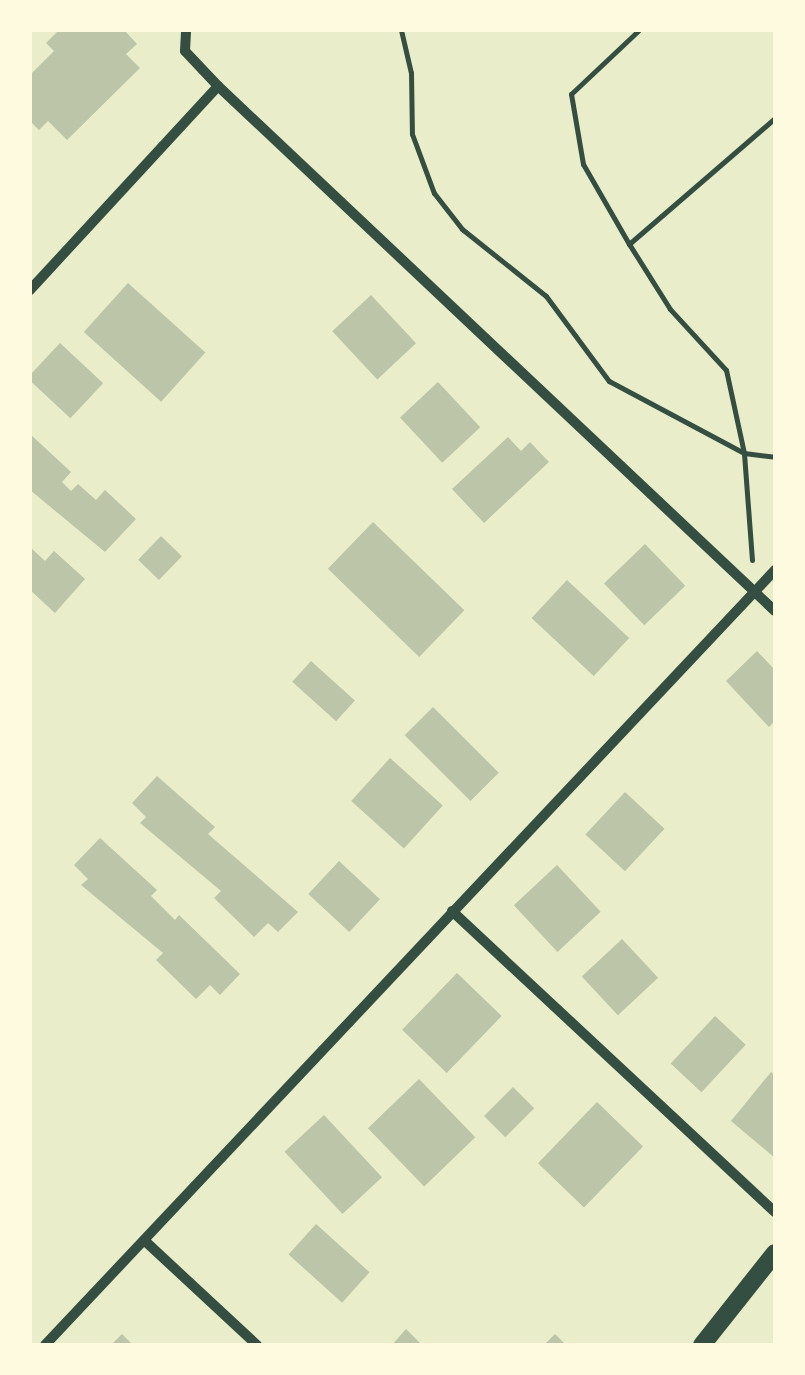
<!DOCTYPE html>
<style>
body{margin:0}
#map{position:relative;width:805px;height:1375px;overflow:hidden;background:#e9edc9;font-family:Raleway,sans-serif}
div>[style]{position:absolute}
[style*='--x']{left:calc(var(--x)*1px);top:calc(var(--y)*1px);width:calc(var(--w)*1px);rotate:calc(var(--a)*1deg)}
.building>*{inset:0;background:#bcc5a7;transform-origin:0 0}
.path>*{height:5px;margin:-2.5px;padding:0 2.5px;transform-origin:2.5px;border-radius:2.5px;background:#344e41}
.minor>*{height:10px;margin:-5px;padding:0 5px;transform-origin:5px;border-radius:5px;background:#344e41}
.tertiary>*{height:18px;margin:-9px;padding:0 9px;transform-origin:9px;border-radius:9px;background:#344e41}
span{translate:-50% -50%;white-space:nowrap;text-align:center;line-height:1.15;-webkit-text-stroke:10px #fefae0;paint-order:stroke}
.frame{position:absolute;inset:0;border:32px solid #fefae0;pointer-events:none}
</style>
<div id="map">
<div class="building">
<i style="clip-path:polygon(59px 30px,124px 30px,137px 44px,126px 54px,140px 68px,67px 140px,48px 121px,39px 130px,30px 121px,30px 75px,54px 51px,46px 43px)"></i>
<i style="left:128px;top:283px;width:104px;height:66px;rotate:42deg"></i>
<i style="left:371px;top:295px;width:66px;height:53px;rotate:47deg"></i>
<i style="left:60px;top:343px;width:59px;height:48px;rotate:43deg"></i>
<i style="left:438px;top:382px;width:62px;height:52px;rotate:47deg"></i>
<i style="clip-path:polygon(30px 434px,71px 472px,62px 482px,71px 491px,78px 484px,96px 500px,105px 490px,136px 519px,105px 552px,30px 490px)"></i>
<i style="clip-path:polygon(508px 437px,521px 451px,530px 442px,549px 462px,484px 523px,452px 489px)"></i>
<i style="left:373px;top:522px;width:127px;height:65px;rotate:44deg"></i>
<i style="left:161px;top:536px;width:29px;height:33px;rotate:44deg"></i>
<i style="left:645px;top:544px;width:58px;height:57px;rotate:46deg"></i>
<i style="clip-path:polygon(30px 547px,45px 561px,54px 551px,85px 579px,55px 613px,30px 590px)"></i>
<i style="left:567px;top:580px;width:85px;height:52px;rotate:43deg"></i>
<i style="clip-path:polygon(757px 651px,775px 670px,775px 721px,769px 727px,726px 681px)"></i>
<i style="left:311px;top:661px;width:59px;height:28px;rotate:42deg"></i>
<i style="left:433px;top:707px;width:93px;height:40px;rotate:45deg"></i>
<i style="left:390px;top:758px;width:71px;height:58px;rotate:42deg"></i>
<i style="clip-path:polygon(157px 776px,215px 827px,208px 834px,298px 912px,278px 932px,268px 923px,254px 937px,214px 898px,221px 891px,140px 823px,146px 817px,132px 803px)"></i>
<i style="left:625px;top:792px;width:54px;height:58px;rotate:43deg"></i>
<i style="clip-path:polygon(100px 838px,157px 890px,151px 896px,175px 920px,179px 915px,240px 974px,220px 995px,210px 985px,196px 999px,156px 960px,163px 953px,81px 885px,88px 879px,74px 865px)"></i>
<i style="left:339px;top:861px;width:56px;height:45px;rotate:43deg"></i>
<i style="left:557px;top:865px;width:64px;height:59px;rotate:47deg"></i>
<i style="left:622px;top:939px;width:53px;height:55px;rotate:47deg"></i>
<i style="left:457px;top:973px;width:62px;height:79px;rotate:44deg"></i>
<i style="left:715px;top:1016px;width:42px;height:65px;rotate:43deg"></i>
<i style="clip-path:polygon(771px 1072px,775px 1075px,775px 1158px,731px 1121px)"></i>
<i style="left:419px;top:1079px;width:81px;height:71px;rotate:46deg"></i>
<i style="left:513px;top:1087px;width:30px;height:41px;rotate:45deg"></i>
<i style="left:597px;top:1102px;width:64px;height:85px;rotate:44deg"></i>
<i style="left:324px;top:1115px;width:85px;height:54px;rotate:47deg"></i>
<i style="left:316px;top:1224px;width:72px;height:41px;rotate:42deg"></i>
<i style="clip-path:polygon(406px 1329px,422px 1345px,392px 1345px)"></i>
<i style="clip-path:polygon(122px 1334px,133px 1345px,111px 1345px)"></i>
<i style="clip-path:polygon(555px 1334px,566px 1345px,544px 1345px)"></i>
</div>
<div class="path">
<i style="--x:401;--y:30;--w:44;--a:76.9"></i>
<i style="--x:411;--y:73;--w:61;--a:89.1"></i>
<i style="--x:412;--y:134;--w:63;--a:69.6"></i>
<i style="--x:434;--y:193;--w:46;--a:52.1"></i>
<i style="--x:462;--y:229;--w:107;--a:38.6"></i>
<i style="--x:546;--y:296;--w:106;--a:53.5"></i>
<i style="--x:609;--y:381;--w:153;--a:28.1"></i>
<i style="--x:744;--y:453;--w:31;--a:7"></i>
<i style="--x:629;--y:244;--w:92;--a:-119.9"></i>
<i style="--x:583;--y:164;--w:71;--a:-99.7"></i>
<i style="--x:571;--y:94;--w:93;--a:-43.3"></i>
<i style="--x:752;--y:560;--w:107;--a:-94.3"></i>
<i style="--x:744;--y:453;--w:85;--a:-102.2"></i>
<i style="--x:726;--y:370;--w:83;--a:-132.6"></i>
<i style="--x:670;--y:309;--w:77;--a:-122.2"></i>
<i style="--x:629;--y:244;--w:193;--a:-40.8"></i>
</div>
<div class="minor">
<i style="--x:218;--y:86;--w:765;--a:43.31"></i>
<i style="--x:30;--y:290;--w:277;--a:-47.3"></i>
<i style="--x:218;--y:86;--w:48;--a:-133.3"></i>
<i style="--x:185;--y:51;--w:21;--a:-87"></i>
<i style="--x:452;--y:911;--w:442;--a:43"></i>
<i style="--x:145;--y:1241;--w:153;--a:42.9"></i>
<i style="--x:45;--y:1345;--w:1065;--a:-46.71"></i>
</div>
<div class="tertiary">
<i style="--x:702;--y:1345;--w:117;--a:-51.6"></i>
</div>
<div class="frame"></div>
</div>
